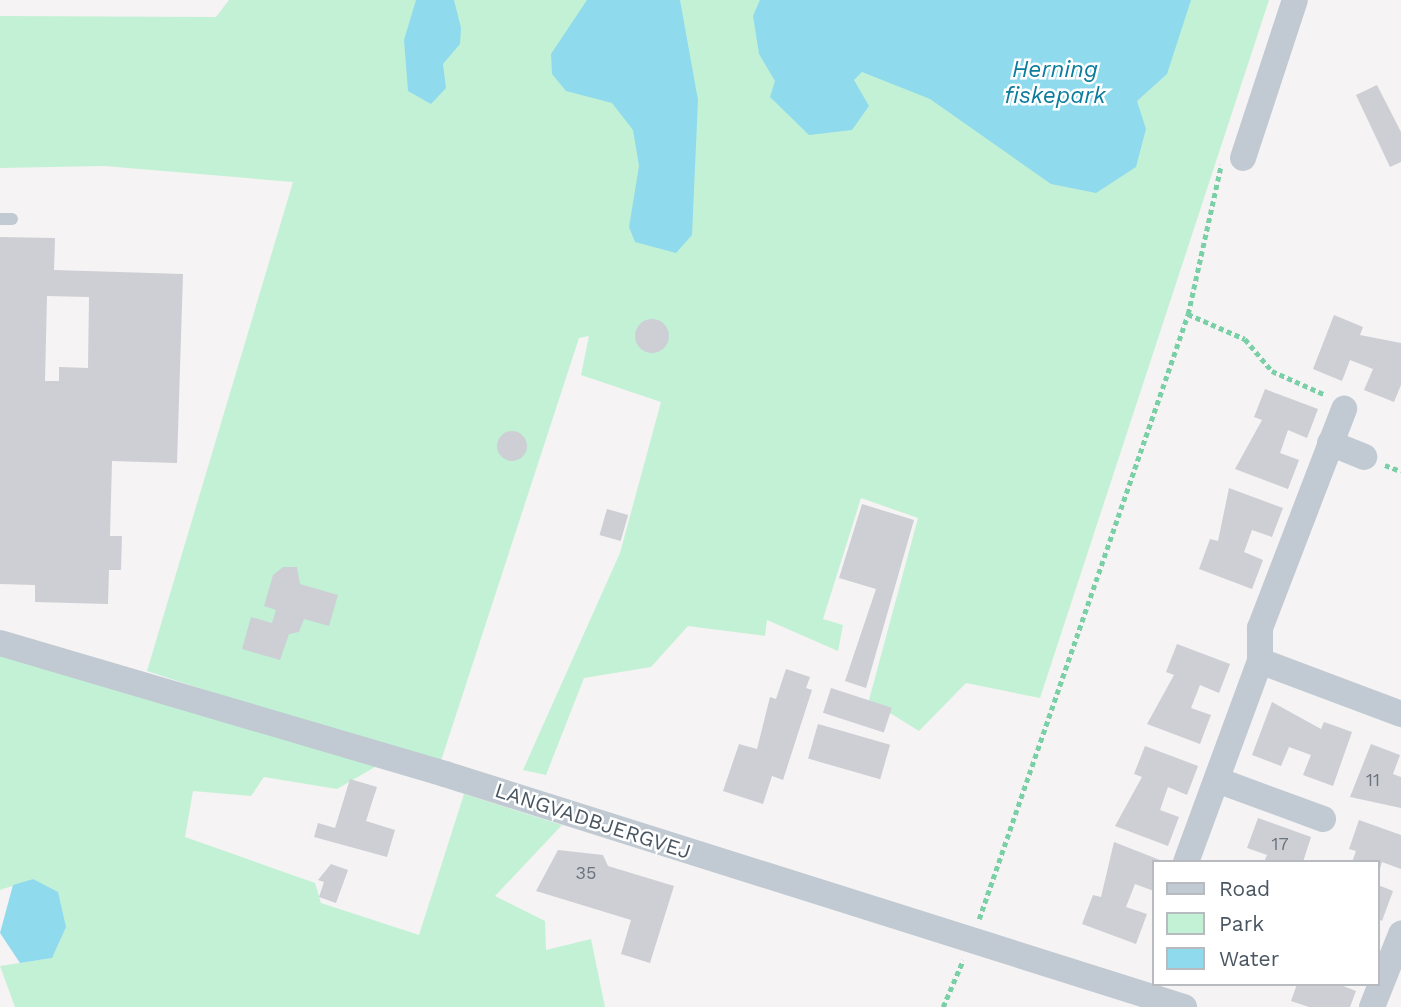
<!DOCTYPE html>
<style>
body{margin:0}
#map{position:relative;width:1401px;height:1007px;overflow:hidden;background:#f5f3f3;font-family:"Work Sans",sans-serif}
div>[style]{position:absolute}
[style*='--x']{left:calc(var(--x)*1px);top:calc(var(--y)*1px);width:calc(var(--w)*1px);rotate:calc(var(--a)*1deg)}
.green>*{inset:0;background:#c3f1d5}
.water>*{inset:0;background:#90daee}
.building>*{inset:0;background:#cdcfd5;transform-origin:0 0}
.round{border-radius:50%}
.path>*{height:4.5px;margin-top:-2.25px;transform-origin:0;background:repeating-linear-gradient(90deg,#7ad0a6 0 5px,transparent 0 8.5px)}
.lane>*{height:12px;margin:-6px;padding:0 6px;transform-origin:6px;border-radius:6px;background:#c1cad2}
.street>*{height:26px;margin:-13px;padding:0 13px;transform-origin:13px;border-radius:13px;background:#c1cad2}
span{translate:-50% -50%;white-space:nowrap;text-align:center;line-height:1.15;-webkit-text-stroke:5px #fff;paint-order:stroke}
.number-label{font-size:18px;color:#6b747e}
.number-label span{-webkit-text-stroke-width:0}
.street-label{font-size:21px;color:#4a5661}
.water-label{font-size:23px;color:#0c7c9b;font-style:italic}
.legend{position:absolute;left:1152px;top:860px;width:228px;height:126px;box-sizing:border-box;background:#fff;border:2px solid #b7bbc0;margin:0;padding:9px 12px;list-style:none;font-size:21px;color:#4a5661}
.legend li{display:flex;align-items:center;gap:14px;height:35px}
.legend b{width:35px;border:2px solid #b7bbc0}
</style>
<div id="map">
<div class="green">
<i style="clip-path:polygon(229px 0,1269px 0,1040px 698px,966px 683px,919px 731px,869px 700px,918px 518px,861px 498px,823px 619px,843px 625px,838px 651px,767px 620px,765px 636px,688px 626px,651px 667px,584px 678px,546px 775px,523px 770px,620px 553px,661px 402px,581px 375px,589px 336px,579px 338px,439px 767px,147px 671px,293px 182px,104px 166px,0 168px,0 16px,216px 17px)"></i>
<i style="clip-path:polygon(0 653px,382px 763px,337px 789px,264px 777px,251px 796px,193px 791px,185px 837px,315px 883px,321px 903px,419px 935px,464px 794px,562px 825px,495px 896px,545px 921px,546px 950px,591px 939px,605px 1007px,15px 1007px,0 966px,52px 958px,33px 879px,0 890px)"></i>
</div>
<div class="water">
<i style="clip-path:polygon(416px 0,454px 0,461px 28px,460px 44px,443px 64px,446px 88px,431px 104px,408px 91px,404px 40px)"></i>
<i style="clip-path:polygon(587px 0,680px 0,698px 100px,692px 235px,676px 253px,635px 242px,629px 227px,639px 166px,633px 130px,612px 103px,566px 91px,552px 74px,551px 54px)"></i>
<i style="clip-path:polygon(760px 0,1191px 0,1167px 74px,1137px 101px,1146px 129px,1136px 167px,1096px 193px,1051px 184px,930px 99px,862px 72px,854px 80px,869px 106px,852px 130px,809px 135px,770px 97px,775px 81px,759px 54px,753px 16px)"></i>
<i style="clip-path:polygon(33px 879px,58px 892px,66px 927px,52px 958px,20px 963px,0 933px,13px 885px)"></i>
</div>
<div class="building">
<i style="clip-path:polygon(1377px 85px,1401px 132px,1401px 162px,1390px 167px,1356px 95px)"></i>
<i style="clip-path:polygon(evenodd,0 237px,55px 238px,54px 270px,183px 274px,177px 463px,112px 461px,110px 536px,122px 536px,121px 570px,109px 570px,108px 604px,35px 602px,35px 585px,0 584px,0 237px,47px 296px,89px 297px,88px 368px,59px 367px,59px 381px,45px 381px,47px 296px)"></i>
<i style="clip-path:polygon(1334px 315px,1363px 327px,1360px 335px,1401px 343px,1401px 385px,1394px 402px,1364px 390px,1373px 369px,1350px 360px,1342px 381px,1313px 369px)"></i>
<i class="round" style="left:635px;top:319px;width:34px;height:34px"></i>
<i style="clip-path:polygon(1265px 389px,1318px 409px,1307px 438px,1288px 430px,1280px 453px,1299px 460px,1288px 489px,1235px 469px,1262px 420px,1254px 417px)"></i>
<i class="round" style="left:497px;top:431px;width:30px;height:30px"></i>
<i style="clip-path:polygon(1229px 488px,1283px 508px,1272px 537px,1252px 530px,1244px 552px,1263px 560px,1252px 589px,1199px 569px,1210px 539px,1218px 541px)"></i>
<i style="clip-path:polygon(862px 504px,914px 520px,866px 688px,845px 681px,876px 589px,839px 578px)"></i>
<i style="left:607px;top:509px;width:22px;height:27px;rotate:16deg"></i>
<i style="clip-path:polygon(283px 567px,297px 567px,300px 584px,338px 595px,329px 626px,304px 619px,299px 632px,289px 634px,280px 660px,242px 649px,251px 617px,272px 623px,276px 610px,264px 606px,273px 575px)"></i>
<i style="clip-path:polygon(1177px 644px,1230px 664px,1219px 693px,1200px 685px,1191px 708px,1211px 715px,1200px 744px,1147px 724px,1174px 675px,1166px 672px)"></i>
<i style="clip-path:polygon(786px 669px,810px 677px,806px 688px,812px 690px,783px 780px,772px 776px,763px 804px,723px 791px,739px 744px,757px 749px,770px 697px,776px 699px)"></i>
<i style="left:831px;top:688px;width:64px;height:26px;rotate:18deg"></i>
<i style="clip-path:polygon(1272px 702px,1321px 729px,1324px 722px,1352px 732px,1333px 786px,1303px 775px,1311px 755px,1289px 747px,1281px 766px,1252px 755px)"></i>
<i style="left:818px;top:724px;width:75px;height:36px;rotate:16deg"></i>
<i style="clip-path:polygon(1371px 744px,1400px 755px,1393px 774px,1401px 777px,1401px 808px,1350px 797px)"></i>
<i style="clip-path:polygon(1145px 746px,1198px 766px,1187px 795px,1168px 787px,1160px 810px,1179px 817px,1168px 846px,1115px 826px,1142px 777px,1134px 774px)"></i>
<i style="clip-path:polygon(350px 779px,377px 787px,366px 821px,395px 830px,387px 857px,314px 837px,318px 823px,335px 828px)"></i>
<i style="clip-path:polygon(1258px 818px,1311px 837px,1303px 862px,1264px 862px,1267px 855px,1247px 848px)"></i>
<i style="clip-path:polygon(1359px 820px,1401px 835px,1401px 869px,1382px 862px,1379px 872px,1378px 862px,1352px 862px,1356px 851px,1349px 849px)"></i>
<i style="clip-path:polygon(1114px 842px,1165px 862px,1154px 862px,1154px 891px,1135px 884px,1126px 907px,1147px 914px,1136px 944px,1082px 924px,1093px 895px,1101px 897px)"></i>
<i style="clip-path:polygon(558px 850px,603px 855px,608px 866px,674px 886px,650px 963px,621px 954px,631px 920px,536px 891px)"></i>
<i style="clip-path:polygon(331px 864px,348px 870px,336px 903px,319px 897px,324px 882px,318px 880px)"></i>
<i style="clip-path:polygon(1378px 885px,1393px 891px,1382px 921px,1378px 919px)"></i>
<i style="clip-path:polygon(1297px 984px,1338px 984px,1356px 991px,1350px 1007px,1309px 1007px,1291px 1001px)"></i>
</div>
<div class="path">
<i style="--x:1188;--y:314;--w:62;--a:23.7"></i>
<i style="--x:1245;--y:339;--w:42;--a:49.8"></i>
<i style="--x:1272;--y:371;--w:59;--a:24"></i>
<i style="--x:1385;--y:465;--w:17;--a:21"></i>
<i style="--x:979;--y:919;--w:640;--a:-70.94"></i>
<i style="--x:1188;--y:314;--w:153;--a:-77.5"></i>
<i style="--x:943;--y:1007;--w:51;--a:-66.9"></i>
</div>
<div class="lane">
<i style="--x:0;--y:219;--w:12;--a:0"></i>
</div>
<div class="street">
<i style="--x:1243;--y:158;--w:166;--a:-71.8"></i>
<i style="--x:1330;--y:443;--w:37;--a:22"></i>
<i style="--x:0;--y:643;--w:464;--a:16.4"></i>
<i style="--x:445;--y:774;--w:775;--a:17.5"></i>
<i style="--x:1260;--y:661;--w:151;--a:20.6"></i>
<i style="--x:1217;--y:780;--w:113;--a:20.2"></i>
<i style="--x:1186;--y:862;--w:214;--a:-69.8"></i>
<i style="--x:1260;--y:661;--w:33;--a:-90"></i>
<i style="--x:1260;--y:628;--w:235;--a:-69"></i>
<i style="--x:1372;--y:1007;--w:79;--a:-68.3"></i>
</div>
<div class="number-label">
<span style="left:1373px;top:780px">11</span>
<span style="left:1280px;top:844px">17</span>
<span style="left:586px;top:873px">35</span>
</div>
<div class="street-label">
<span style="left:593px;top:821px;rotate:18deg">LANGVADBJERGVEJ</span>
</div>
<div class="water-label">
<span style="left:1055px;top:83px">Herning<br>fiskepark</span>
</div>
<ul class="legend">
<li><b style="height:9px;background:#c1cad2"></b>Road</li>
<li><b style="height:19px;background:#c3f1d5"></b>Park</li>
<li><b style="height:19px;background:#90daee"></b>Water</li>
</ul>
</div>
